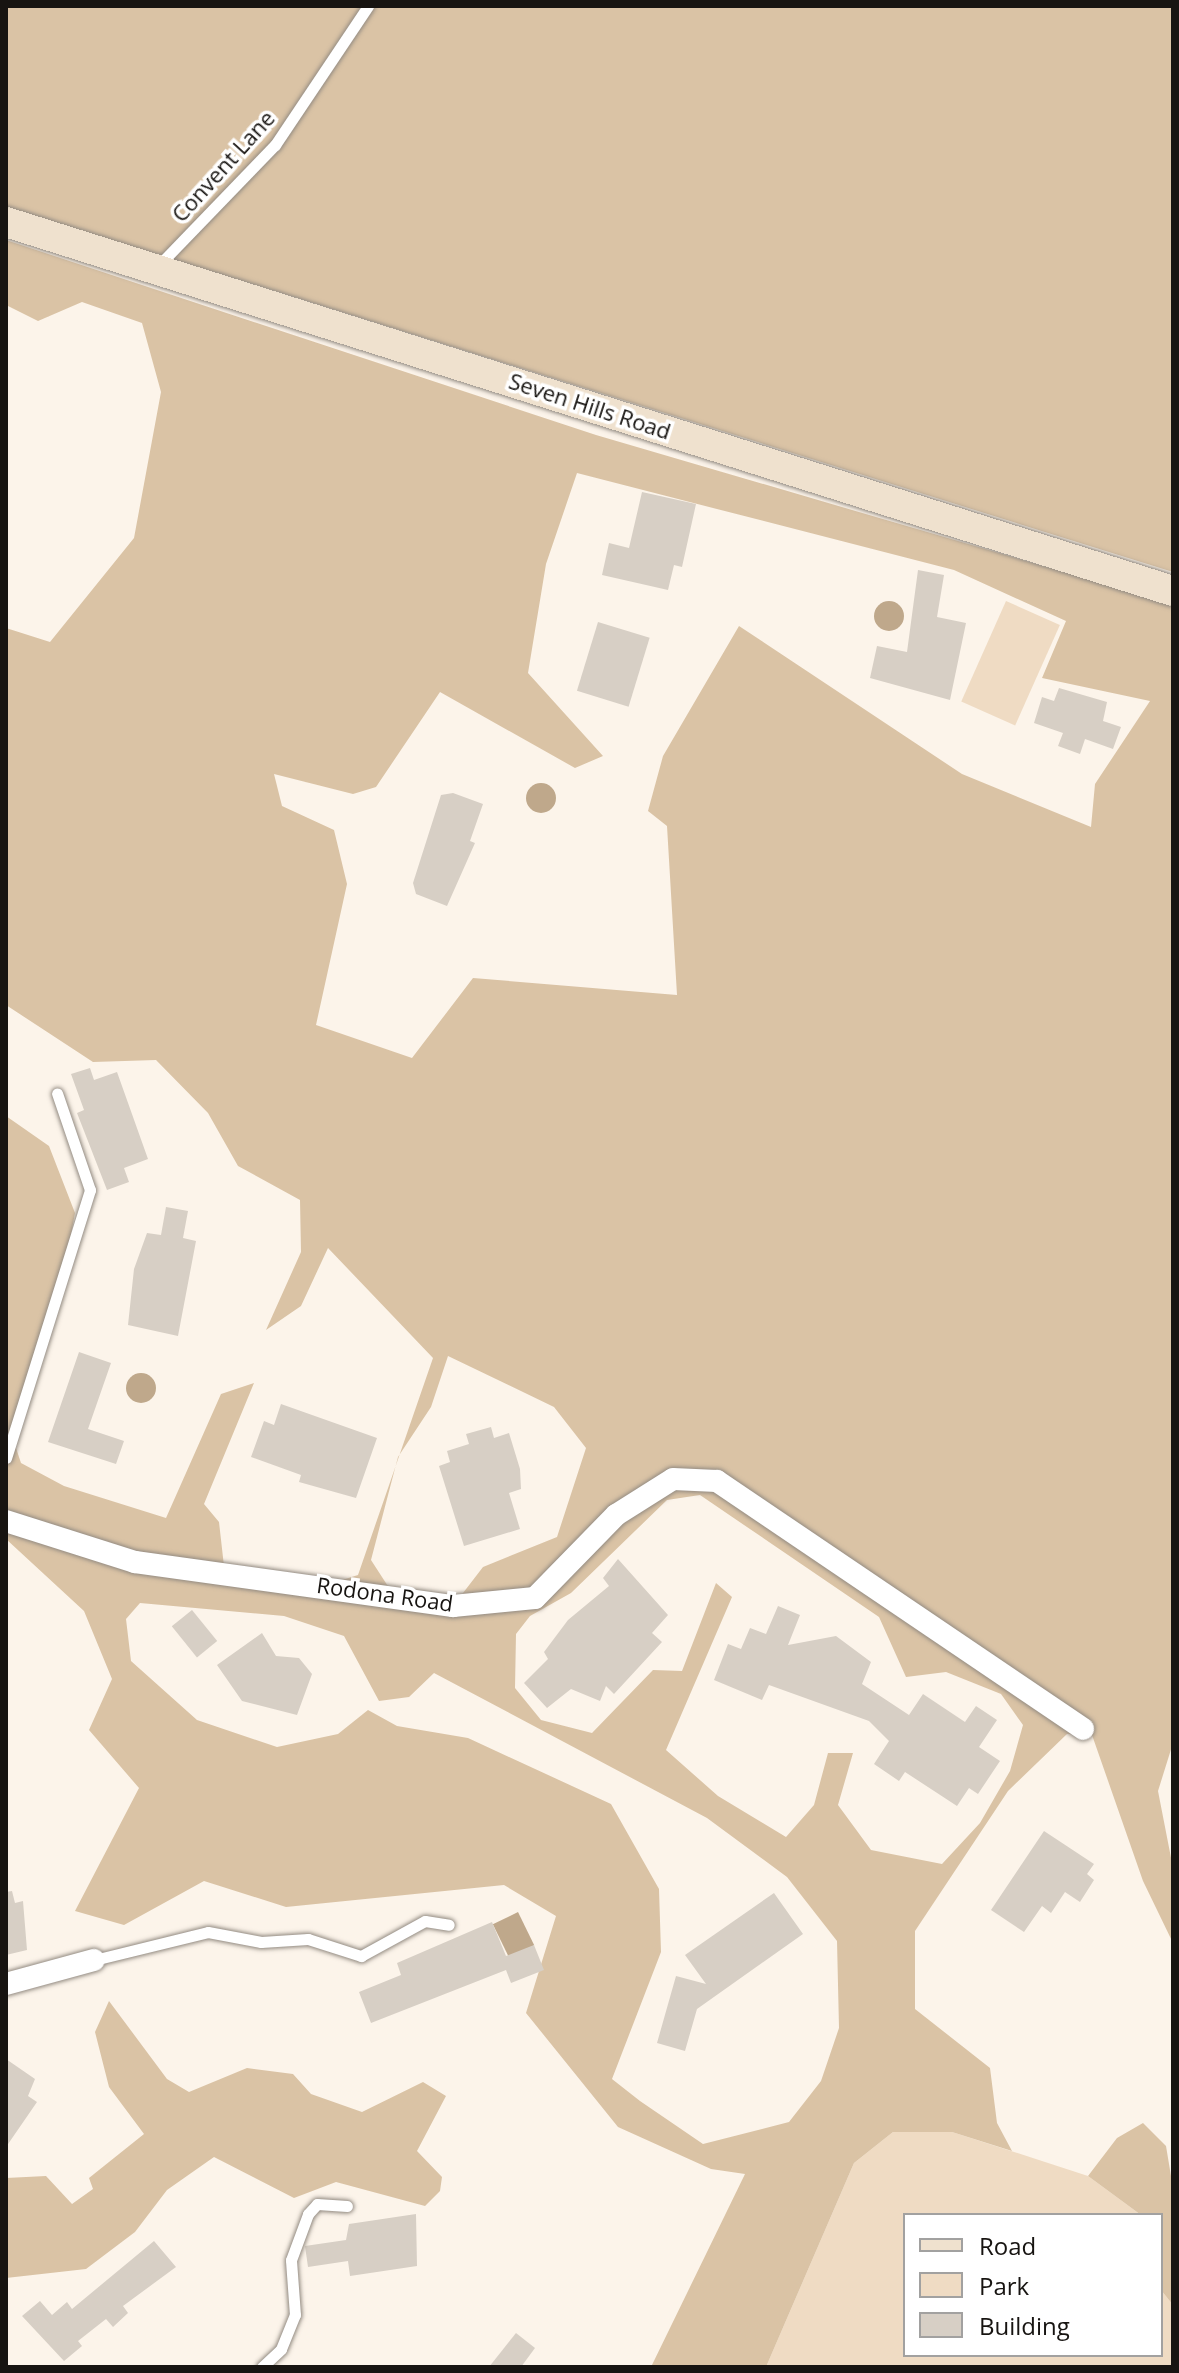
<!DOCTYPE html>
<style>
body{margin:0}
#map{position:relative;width:1179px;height:2373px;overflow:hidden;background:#fcf4ea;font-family:"Open Sans",sans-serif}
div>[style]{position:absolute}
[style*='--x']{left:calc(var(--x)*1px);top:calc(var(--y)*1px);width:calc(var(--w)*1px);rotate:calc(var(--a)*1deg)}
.green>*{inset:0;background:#efdbc3;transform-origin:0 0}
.forest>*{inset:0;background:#dac3a5}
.water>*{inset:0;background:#bfa88b;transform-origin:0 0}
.round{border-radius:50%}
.building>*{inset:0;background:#d7cfc5;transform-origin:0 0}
.roads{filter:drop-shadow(0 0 2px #938b82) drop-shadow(0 0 2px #938b82)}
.service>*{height:11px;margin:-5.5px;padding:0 5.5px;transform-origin:5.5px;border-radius:5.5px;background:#fff}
.minor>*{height:22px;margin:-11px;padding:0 11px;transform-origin:11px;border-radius:11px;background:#fff}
.secondary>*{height:30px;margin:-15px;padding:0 15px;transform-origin:15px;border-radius:15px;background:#efe1ce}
span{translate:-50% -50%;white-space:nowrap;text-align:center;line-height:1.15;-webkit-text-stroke:7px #fff;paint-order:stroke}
.street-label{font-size:22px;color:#171411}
.frame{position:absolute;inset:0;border:8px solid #171411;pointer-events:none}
.legend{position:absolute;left:903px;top:2213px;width:260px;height:144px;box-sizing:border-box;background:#fff;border:2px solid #a2a1a0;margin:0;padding:10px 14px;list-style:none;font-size:24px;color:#171411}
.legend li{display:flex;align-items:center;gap:16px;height:40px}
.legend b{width:40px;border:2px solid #a2a1a0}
</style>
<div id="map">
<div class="green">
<i style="left:1006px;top:601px;width:59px;height:110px;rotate:24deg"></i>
<i style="clip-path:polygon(893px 2132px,952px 2132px,1042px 2161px,1088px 2176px,1141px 2215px,905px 2215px,905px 2355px,1161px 2355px,1161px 2290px,1173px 2305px,1173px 2367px,766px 2367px,854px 2163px)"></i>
</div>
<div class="forest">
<i style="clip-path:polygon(6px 6px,1173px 6px,1173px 572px,6px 207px)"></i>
<i style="clip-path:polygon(evenodd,6px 240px,596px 435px,1173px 604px,1173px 1743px,1158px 1791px,1173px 1868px,1173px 1943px,1143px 1881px,1092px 1735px,1067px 1734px,1008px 1791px,915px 1931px,915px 2009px,990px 2068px,997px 2123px,1012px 2151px,952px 2132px,893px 2132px,854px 2163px,766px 2367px,651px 2367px,745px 2174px,711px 2169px,618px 2127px,526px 2013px,556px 1916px,504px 1885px,286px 1907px,204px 1881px,124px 1925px,75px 1911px,139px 1788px,89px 1730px,112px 1679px,84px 1611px,6px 1539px,6px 1116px,49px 1146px,75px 1213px,64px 1272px,11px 1433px,21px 1463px,64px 1486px,166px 1518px,221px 1394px,254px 1383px,204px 1504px,219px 1522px,225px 1575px,326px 1585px,358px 1575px,433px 1358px,328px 1248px,301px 1306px,266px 1330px,301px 1252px,300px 1200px,238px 1166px,208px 1113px,156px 1060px,93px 1062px,6px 1005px,6px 628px,50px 642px,134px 538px,161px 392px,142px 323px,82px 302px,38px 321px,6px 305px,6px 240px,577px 473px,954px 570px,1066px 621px,1042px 678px,1150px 701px,1095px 784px,1091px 827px,962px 774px,739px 626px,663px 756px,648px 811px,667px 826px,677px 995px,473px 978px,412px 1058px,316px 1025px,347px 884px,334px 830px,282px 806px,274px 774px,353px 794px,376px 787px,440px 692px,575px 768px,603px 756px,528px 673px,546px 564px,577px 473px,6px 240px,448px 1356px,554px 1407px,586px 1448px,557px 1537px,483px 1567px,453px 1606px,393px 1594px,371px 1560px,398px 1457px,431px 1407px,448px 1356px,6px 240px,700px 1495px,879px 1617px,906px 1677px,946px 1672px,1001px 1694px,1023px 1725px,1010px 1771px,980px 1823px,942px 1864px,871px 1850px,838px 1805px,853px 1753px,828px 1753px,814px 1805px,786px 1837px,718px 1796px,666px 1750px,732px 1597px,716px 1583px,682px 1671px,653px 1670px,592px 1733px,541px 1720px,515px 1688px,516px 1634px,530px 1616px,571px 1593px,667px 1500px,700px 1495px,6px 240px,140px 1603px,284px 1616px,344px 1636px,379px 1701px,409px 1697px,434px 1673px,707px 1818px,787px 1877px,837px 1941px,839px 2028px,821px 2081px,789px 2122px,703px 2144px,640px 2101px,612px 2079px,661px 1952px,659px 1889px,611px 1804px,468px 1738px,397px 1726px,368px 1710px,338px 1734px,277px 1747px,197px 1720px,131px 1661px,126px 1619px,140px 1603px)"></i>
<i style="clip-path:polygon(109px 2001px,167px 2079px,189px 2092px,247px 2068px,293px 2074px,311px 2094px,362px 2112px,423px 2082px,446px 2096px,417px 2151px,442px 2177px,440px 2191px,425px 2206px,336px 2182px,294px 2198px,214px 2157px,167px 2190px,135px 2232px,86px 2269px,6px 2278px,6px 2178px,46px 2176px,72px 2204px,93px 2189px,89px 2178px,144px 2134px,109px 2087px,95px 2032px)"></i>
<i style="clip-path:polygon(1143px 2123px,1166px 2146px,1173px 2188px,1173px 2305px,1161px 2290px,1161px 2215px,1141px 2215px,1088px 2176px,1117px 2138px)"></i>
</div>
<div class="water">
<i class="round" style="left:874px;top:601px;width:30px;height:30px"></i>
<i class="round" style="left:526px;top:783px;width:30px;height:30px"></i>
<i class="round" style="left:126px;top:1373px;width:30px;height:30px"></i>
<i style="left:518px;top:1912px;width:37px;height:28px;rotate:64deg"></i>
</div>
<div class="building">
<i style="clip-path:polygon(642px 492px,696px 504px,682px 567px,674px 565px,668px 590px,602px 575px,609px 543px,629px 548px)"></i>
<i style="clip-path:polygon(918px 570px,944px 575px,937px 617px,966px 623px,950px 700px,870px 678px,877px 646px,907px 652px)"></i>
<i style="left:598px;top:622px;width:54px;height:72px;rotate:17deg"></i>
<i style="clip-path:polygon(1059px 688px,1107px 702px,1103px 721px,1121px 727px,1113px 749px,1085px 739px,1080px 754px,1058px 746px,1063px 733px,1034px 723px,1042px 697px,1054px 701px)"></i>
<i style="clip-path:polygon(453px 793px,483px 804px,470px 841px,475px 843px,447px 906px,416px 894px,413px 883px,441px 795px)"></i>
<i style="clip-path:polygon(90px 1068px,94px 1080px,117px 1072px,148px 1159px,124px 1168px,129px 1182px,107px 1190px,77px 1113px,84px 1110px,71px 1074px)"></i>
<i style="clip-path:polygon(166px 1207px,188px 1211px,183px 1238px,196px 1241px,178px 1336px,128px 1325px,134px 1269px,147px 1233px,161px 1235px)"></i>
<i style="clip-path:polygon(79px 1352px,111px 1363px,88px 1429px,124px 1441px,116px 1464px,48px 1442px)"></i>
<i style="clip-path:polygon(281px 1404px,377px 1438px,356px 1498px,299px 1482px,301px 1475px,251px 1457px,264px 1421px,274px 1425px)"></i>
<i style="clip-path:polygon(491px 1427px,494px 1438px,509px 1433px,520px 1469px,521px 1489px,509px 1493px,520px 1529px,464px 1546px,439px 1466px,450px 1462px,447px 1451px,469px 1444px,466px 1434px)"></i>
<i style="clip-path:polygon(618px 1559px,668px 1615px,652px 1633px,662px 1642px,614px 1694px,606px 1686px,600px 1701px,571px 1689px,547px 1708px,524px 1683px,548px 1659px,544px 1652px,568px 1620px,609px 1586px,603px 1578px)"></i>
<i style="clip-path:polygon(778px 1606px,800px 1615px,788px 1645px,836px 1636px,871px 1662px,862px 1684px,909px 1715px,923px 1694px,965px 1722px,976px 1706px,997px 1720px,979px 1747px,1000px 1761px,978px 1794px,969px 1788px,957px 1806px,905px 1772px,899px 1781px,874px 1764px,889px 1741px,869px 1721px,769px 1685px,762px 1700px,714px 1680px,728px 1644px,741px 1649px,750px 1628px,766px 1634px)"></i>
<i style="left:192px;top:1610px;width:40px;height:26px;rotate:51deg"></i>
<i style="clip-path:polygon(262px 1633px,276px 1656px,299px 1658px,312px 1674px,297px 1715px,242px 1701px,217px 1665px)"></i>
<i style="clip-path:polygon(1044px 1831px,1094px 1864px,1087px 1874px,1094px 1880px,1080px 1902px,1065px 1892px,1051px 1913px,1042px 1906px,1024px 1932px,991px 1910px)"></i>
<i style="clip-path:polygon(12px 1891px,15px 1903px,23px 1901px,27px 1950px,6px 1955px,6px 1892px)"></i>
<i style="clip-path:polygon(774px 1893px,803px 1934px,697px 2009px,685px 2051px,657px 2043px,676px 1976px,706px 1984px,685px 1955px)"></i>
<i style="clip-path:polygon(492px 1922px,506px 1956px,534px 1945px,544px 1970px,511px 1983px,506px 1970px,371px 2023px,359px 1992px,401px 1975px,397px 1963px)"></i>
<i style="clip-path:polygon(6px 2059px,35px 2079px,28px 2096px,37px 2102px,6px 2147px)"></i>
<i style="clip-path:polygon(416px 2214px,417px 2266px,350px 2276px,348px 2261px,308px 2267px,305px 2246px,346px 2240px,349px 2224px)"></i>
<i style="clip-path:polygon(154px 2241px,176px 2267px,123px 2306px,128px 2313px,113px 2327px,106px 2319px,78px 2341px,82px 2346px,64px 2361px,22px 2316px,40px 2301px,52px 2315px,67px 2302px,72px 2309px)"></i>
<i style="clip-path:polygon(516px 2333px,535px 2348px,521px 2367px,489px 2367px)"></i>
</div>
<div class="roads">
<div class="service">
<i style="--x:158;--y:266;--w:168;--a:-46"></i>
<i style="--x:275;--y:145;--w:167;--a:-56.2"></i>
<i style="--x:6;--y:1458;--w:281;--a:-72.6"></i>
<i style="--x:90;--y:1190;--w:102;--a:-108.8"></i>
<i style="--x:94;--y:1960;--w:117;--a:-13.8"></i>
<i style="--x:208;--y:1932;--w:54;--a:10.7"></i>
<i style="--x:261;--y:1942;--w:47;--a:-3.7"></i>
<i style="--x:308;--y:1939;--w:56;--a:17.8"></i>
<i style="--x:361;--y:1956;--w:73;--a:-28.7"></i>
<i style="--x:425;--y:1921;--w:24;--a:9"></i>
<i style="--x:262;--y:2367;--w:26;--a:-43"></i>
<i style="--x:281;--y:2349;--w:37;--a:-68"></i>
<i style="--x:295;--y:2315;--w:55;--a:-94.2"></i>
<i style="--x:291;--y:2260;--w:49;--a:-69.7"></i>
<i style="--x:308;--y:2214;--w:13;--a:-48"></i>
<i style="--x:317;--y:2204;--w:30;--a:4"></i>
</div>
<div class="minor">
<i style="--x:6;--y:1521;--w:135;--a:17.6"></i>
<i style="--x:135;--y:1562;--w:321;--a:7.9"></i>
<i style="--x:453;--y:1606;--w:82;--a:-5.6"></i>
<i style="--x:535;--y:1598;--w:116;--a:-45.7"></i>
<i style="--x:616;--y:1515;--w:67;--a:-32.3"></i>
<i style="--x:673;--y:1479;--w:44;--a:2.6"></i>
<i style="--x:717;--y:1481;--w:442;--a:34.1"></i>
<i style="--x:6;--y:1984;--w:91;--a:-15.3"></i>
</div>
<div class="secondary">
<i style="--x:6;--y:222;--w:1224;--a:17.55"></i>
</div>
</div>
<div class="street-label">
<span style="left:223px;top:166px;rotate:-48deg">Convent Lane</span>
<span style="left:590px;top:406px;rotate:18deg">Seven Hills Road</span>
<span style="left:385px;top:1594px;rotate:8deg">Rodona Road</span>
</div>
<div class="frame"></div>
<ul class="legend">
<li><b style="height:10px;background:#efe1ce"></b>Road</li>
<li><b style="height:22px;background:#efdbc3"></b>Park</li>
<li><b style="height:22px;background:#d7cfc5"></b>Building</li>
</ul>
</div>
